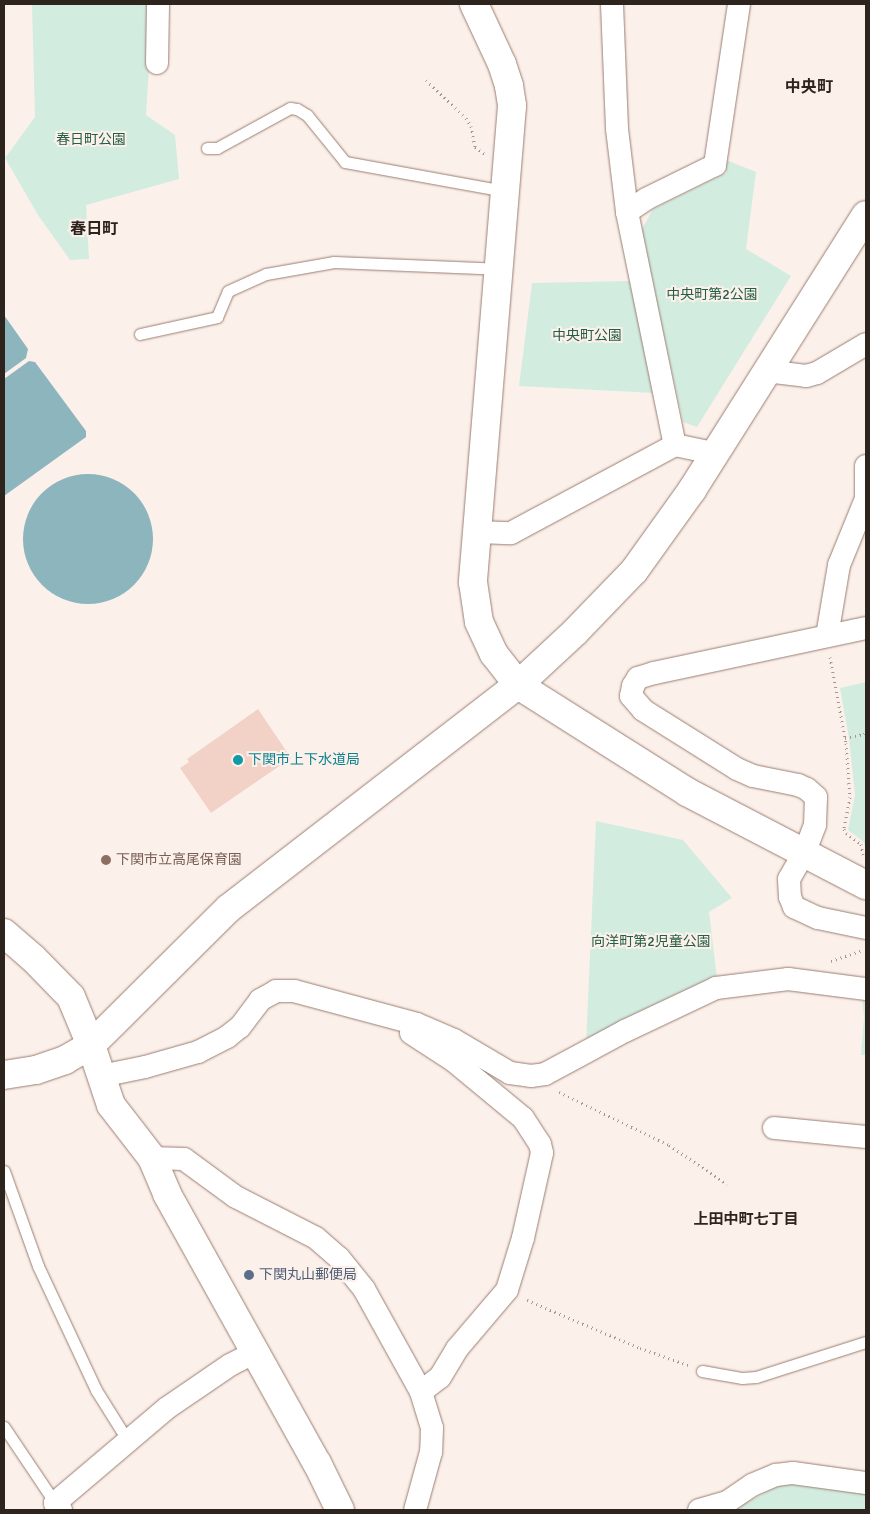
<!DOCTYPE html>
<meta charset="utf-8">
<style>
body{margin:0}
#map{position:relative;width:870px;height:1514px;overflow:hidden;background:#fcf0ea;font-family:Signika,"Noto Sans JP",sans-serif}
div>[style]{position:absolute}
[style*='--x']{left:calc(var(--x)*1px);top:calc(var(--y)*1px);width:calc(var(--w)*1px);rotate:calc(var(--a)*1deg)}
.green>*{inset:0;background:#d2ecdf}
.water>*{inset:0;background:#8db5be}
.round{border-radius:50%}
.building>*{inset:0;background:#f2d2c6}
.path>*{height:3px;margin-top:-1.5px;transform-origin:0;background:repeating-linear-gradient(90deg,#a39791 0 1px,transparent 0 5px)}
.roads{filter:drop-shadow(0 0 1px #997e70) drop-shadow(0 0 1px #997e70)}
.service>*{height:11px;margin:-5.5px;padding:0 5.5px;transform-origin:5.5px;border-radius:5.5px;background:#fff}
.minor>*{height:22px;margin:-11px;padding:0 11px;transform-origin:11px;border-radius:11px;background:#fff}
.tertiary>*{height:28px;margin:-14px;padding:0 14px;transform-origin:14px;border-radius:14px;background:#fff}
.dots>*{width:14px;height:14px;translate:-50% -50%;box-sizing:border-box;border:2px solid #fcf0ea;border-radius:50%}
span{translate:-50% -50%;white-space:nowrap;text-align:center;line-height:1.15;-webkit-text-stroke:4px #fcf0ea;paint-order:stroke}
.park-label{font-size:14px;color:#235f47}
.culture-label{font-size:14px;color:#0d838f}
.left{translate:0 -50%;text-align:left}
.education-label{font-size:14px;color:#785e54}
.service-label{font-size:14px;color:#4e5e75}
.neighbourhood-label{font-size:15px;color:#2e241e;font-weight:700}
.quarter-label{font-size:16px;color:#2e241e;font-weight:700}
.frame{position:absolute;inset:0;border:5px solid #2e241e;pointer-events:none}
</style>
<div id="map">
<div class="green">
<i style="clip-path:polygon(32px 4px,153px 4px,146px 115px,175px 135px,179px 179px,86px 205px,89px 259px,70px 260px,38px 215px,5px 158px,35px 117px)"></i>
<i style="clip-path:polygon(726px 160px,756px 172px,746px 249px,791px 276px,697px 427px,683px 422px,641px 231px,653px 209px,726px 173px)"></i>
<i style="clip-path:polygon(630px 281px,655px 393px,519px 386px,532px 283px)"></i>
<i style="clip-path:polygon(866px 682px,866px 851px,864px 842px,848px 830px,855px 795px,849px 738px,840px 688px)"></i>
<i style="clip-path:polygon(596px 821px,683px 840px,732px 898px,709px 912px,717px 978px,586px 1045px)"></i>
<i style="clip-path:polygon(862px 996px,866px 997px,866px 1055px,861px 1055px,864px 1017px)"></i>
<i style="clip-path:polygon(790px 1484px,866px 1492px,866px 1510px,732px 1510px,778px 1486px)"></i>
</div>
<div class="water">
<i style="clip-path:polygon(4px 315px,28px 349px,26px 358px,4px 374px)"></i>
<i style="clip-path:polygon(29px 361px,35px 362px,86px 431px,86px 437px,4px 496px,4px 379px)"></i>
<i class="round" style="left:23px;top:474px;width:130px;height:130px"></i>
</div>
<div class="building">
<i style="clip-path:polygon(258px 709px,291px 758px,211px 813px,180px 768px,189px 762px,187px 759px)"></i>
</div>
<div class="path">
<i style="--x:426;--y:80;--w:55;--a:43.5"></i>
<i style="--x:466;--y:118;--w:9;--a:58"></i>
<i style="--x:471;--y:126;--w:21;--a:79"></i>
<i style="--x:475;--y:147;--w:12;--a:35"></i>
<i style="--x:830;--y:657;--w:87;--a:79.5"></i>
<i style="--x:846;--y:743;--w:54;--a:85.8"></i>
<i style="--x:850;--y:797;--w:33;--a:101"></i>
<i style="--x:844;--y:829;--w:4;--a:63"></i>
<i style="--x:846;--y:833;--w:19;--a:36"></i>
<i style="--x:861;--y:844;--w:11;--a:80"></i>
<i style="--x:845;--y:738;--w:19;--a:-12"></i>
<i style="--x:864;--y:734;--w:4;--a:-56"></i>
<i style="--x:831;--y:961;--w:34;--a:-19"></i>
<i style="--x:559;--y:1092;--w:122;--a:25.7"></i>
<i style="--x:669;--y:1145;--w:70;--a:33.9"></i>
<i style="--x:527;--y:1300;--w:123;--a:23"></i>
<i style="--x:640;--y:1348;--w:51;--a:19.5"></i>
</div>
<div class="roads">
<div class="service">
<i style="--x:207;--y:148;--w:10;--a:0"></i>
<i style="--x:217;--y:148;--w:83;--a:-28.7"></i>
<i style="--x:290;--y:108;--w:7;--a:8"></i>
<i style="--x:297;--y:109;--w:12;--a:31"></i>
<i style="--x:307;--y:115;--w:60;--a:51"></i>
<i style="--x:345;--y:162;--w:163;--a:10.3"></i>
<i style="--x:140;--y:334;--w:79;--a:-12.4"></i>
<i style="--x:217;--y:317;--w:28;--a:-67"></i>
<i style="--x:228;--y:291;--w:42;--a:-24.1"></i>
<i style="--x:266;--y:274;--w:69;--a:-10"></i>
<i style="--x:334;--y:262;--w:164;--a:2.4"></i>
<i style="--x:4;--y:1171;--w:101;--a:70.3"></i>
<i style="--x:38;--y:1266;--w:137;--a:64.9"></i>
<i style="--x:96;--y:1390;--w:60;--a:57.9"></i>
<i style="--x:702;--y:1371;--w:41;--a:9.9"></i>
<i style="--x:742;--y:1378;--w:14;--a:-4"></i>
<i style="--x:756;--y:1377;--w:115;--a:-17.7"></i>
<i style="--x:4;--y:1427;--w:92;--a:56.1"></i>
<i style="--x:55;--y:1503;--w:3;--a:108"></i>
</div>
<div class="minor">
<i style="--x:612;--y:4;--w:125;--a:87.7"></i>
<i style="--x:617;--y:129;--w:84;--a:83.1"></i>
<i style="--x:627;--y:212;--w:238;--a:78.4"></i>
<i style="--x:157;--y:63;--w:59;--a:-89"></i>
<i style="--x:627;--y:212;--w:23;--a:-34"></i>
<i style="--x:646;--y:199;--w:77;--a:-26.2"></i>
<i style="--x:715;--y:165;--w:163;--a:-81.5"></i>
<i style="--x:766;--y:371;--w:40;--a:7.1"></i>
<i style="--x:806;--y:376;--w:11;--a:-15"></i>
<i style="--x:817;--y:373;--w:57;--a:-30.6"></i>
<i style="--x:477;--y:532;--w:34;--a:2"></i>
<i style="--x:511;--y:533;--w:186;--a:-28.2"></i>
<i style="--x:675;--y:445;--w:40;--a:12"></i>
<i style="--x:866;--y:628;--w:217;--a:168"></i>
<i style="--x:654;--y:673;--w:17;--a:163"></i>
<i style="--x:638;--y:678;--w:9;--a:122"></i>
<i style="--x:633;--y:686;--w:10;--a:101"></i>
<i style="--x:631;--y:696;--w:18;--a:49"></i>
<i style="--x:643;--y:710;--w:111;--a:32.1"></i>
<i style="--x:737;--y:769;--w:17;--a:24"></i>
<i style="--x:753;--y:776;--w:46;--a:11.3"></i>
<i style="--x:798;--y:785;--w:10;--a:24"></i>
<i style="--x:807;--y:789;--w:12;--a:42"></i>
<i style="--x:816;--y:797;--w:28;--a:92"></i>
<i style="--x:815;--y:825;--w:30;--a:111"></i>
<i style="--x:804;--y:853;--w:30;--a:120"></i>
<i style="--x:789;--y:879;--w:18;--a:87"></i>
<i style="--x:790;--y:897;--w:11;--a:68"></i>
<i style="--x:794;--y:907;--w:26;--a:25"></i>
<i style="--x:818;--y:918;--w:49;--a:11.8"></i>
<i style="--x:827;--y:636;--w:72;--a:-80.4"></i>
<i style="--x:839;--y:565;--w:71;--a:-67.8"></i>
<i style="--x:866;--y:499;--w:33;--a:-90"></i>
<i style="--x:411;--y:1033;--w:51;--a:33.1"></i>
<i style="--x:454;--y:1061;--w:89;--a:39.6"></i>
<i style="--x:523;--y:1118;--w:31;--a:57"></i>
<i style="--x:540;--y:1144;--w:9;--a:77"></i>
<i style="--x:542;--y:1153;--w:87;--a:102.6"></i>
<i style="--x:523;--y:1238;--w:54;--a:107.1"></i>
<i style="--x:507;--y:1290;--w:77;--a:130.3"></i>
<i style="--x:457;--y:1349;--w:33;--a:121"></i>
<i style="--x:440;--y:1377;--w:24;--a:142"></i>
<i style="--x:101;--y:1076;--w:45;--a:-11.6"></i>
<i style="--x:145;--y:1067;--w:55;--a:-15.8"></i>
<i style="--x:198;--y:1052;--w:33;--a:-27"></i>
<i style="--x:227;--y:1037;--w:16;--a:-38"></i>
<i style="--x:240;--y:1027;--w:34;--a:-53"></i>
<i style="--x:260;--y:1000;--w:18;--a:-29"></i>
<i style="--x:276;--y:991;--w:18;--a:0"></i>
<i style="--x:294;--y:991;--w:127;--a:15"></i>
<i style="--x:417;--y:1024;--w:40;--a:23.4"></i>
<i style="--x:454;--y:1040;--w:65;--a:30.5"></i>
<i style="--x:510;--y:1073;--w:21;--a:8"></i>
<i style="--x:531;--y:1076;--w:14;--a:-8"></i>
<i style="--x:545;--y:1074;--w:91;--a:-28.3"></i>
<i style="--x:625;--y:1031;--w:101;--a:-25.3"></i>
<i style="--x:716;--y:988;--w:73;--a:-7.1"></i>
<i style="--x:788;--y:979;--w:79;--a:7.3"></i>
<i style="--x:774;--y:1128;--w:92;--a:5.6"></i>
<i style="--x:152;--y:1158;--w:32;--a:2"></i>
<i style="--x:184;--y:1159;--w:64;--a:36.2"></i>
<i style="--x:236;--y:1197;--w:90;--a:27.1"></i>
<i style="--x:316;--y:1238;--w:30;--a:41"></i>
<i style="--x:339;--y:1258;--w:40;--a:51"></i>
<i style="--x:364;--y:1289;--w:118;--a:61"></i>
<i style="--x:421;--y:1392;--w:38;--a:73"></i>
<i style="--x:432;--y:1428;--w:24;--a:92"></i>
<i style="--x:431;--y:1452;--w:60;--a:105.4"></i>
<i style="--x:61;--y:1510;--w:9;--a:-131"></i>
<i style="--x:55;--y:1503;--w:147;--a:-40.3"></i>
<i style="--x:167;--y:1408;--w:76;--a:-34.3"></i>
<i style="--x:230;--y:1365;--w:28;--a:-27"></i>
<i style="--x:699;--y:1510;--w:29;--a:-16"></i>
<i style="--x:727;--y:1502;--w:30;--a:-34"></i>
<i style="--x:752;--y:1485;--w:26;--a:-23"></i>
<i style="--x:776;--y:1475;--w:17;--a:-7"></i>
<i style="--x:793;--y:1473;--w:74;--a:7.8"></i>
</div>
<div class="tertiary">
<i style="--x:474;--y:4;--w:66;--a:65"></i>
<i style="--x:502;--y:64;--w:23;--a:72"></i>
<i style="--x:509;--y:86;--w:20;--a:81"></i>
<i style="--x:512;--y:106;--w:478;--a:94.7"></i>
<i style="--x:473;--y:582;--w:40;--a:81.5"></i>
<i style="--x:479;--y:622;--w:35;--a:65"></i>
<i style="--x:494;--y:654;--w:39;--a:52"></i>
<i style="--x:518;--y:685;--w:200;--a:32.3"></i>
<i style="--x:687;--y:792;--w:202;--a:27.5"></i>
<i style="--x:4;--y:933;--w:38;--a:41"></i>
<i style="--x:33;--y:958;--w:54;--a:45.7"></i>
<i style="--x:71;--y:997;--w:52;--a:67.4"></i>
<i style="--x:91;--y:1045;--w:63;--a:71.6"></i>
<i style="--x:111;--y:1105;--w:67;--a:52.3"></i>
<i style="--x:152;--y:1158;--w:39;--a:67"></i>
<i style="--x:167;--y:1194;--w:308;--a:60.9"></i>
<i style="--x:317;--y:1463;--w:52;--a:63.9"></i>
<i style="--x:4;--y:1075;--w:32;--a:-9"></i>
<i style="--x:36;--y:1070;--w:31;--a:-19"></i>
<i style="--x:65;--y:1060;--w:30;--a:-30"></i>
<i style="--x:91;--y:1045;--w:194;--a:-44.8"></i>
<i style="--x:229;--y:908;--w:365;--a:-37.7"></i>
<i style="--x:518;--y:685;--w:78;--a:-42.9"></i>
<i style="--x:575;--y:632;--w:85;--a:-46"></i>
<i style="--x:634;--y:571;--w:100;--a:-54.4"></i>
<i style="--x:692;--y:490;--w:325;--a:-57.7"></i>
</div>
</div>
<div class="dots">
<i style="left:238px;top:760px;background:#0f9aa8"></i>
<i style="left:106px;top:860px;background:#8d6e63"></i>
<i style="left:249px;top:1275px;background:#5c6f8a"></i>
</div>
<div class="park-label">
<span style="left:91px;top:140px">春日町公園</span>
<span style="left:712px;top:295px">中央町第2公園</span>
<span style="left:587px;top:336px">中央町公園</span>
<span style="left:651px;top:942px">向洋町第2児童公園</span>
</div>
<div class="culture-label">
<span class="left" style="left:248px;top:760px">下関市上下水道局</span>
</div>
<div class="education-label">
<span class="left" style="left:116px;top:860px">下関市立高尾保育園</span>
</div>
<div class="service-label">
<span class="left" style="left:259px;top:1275px">下関丸山郵便局</span>
</div>
<div class="neighbourhood-label">
<span style="left:746px;top:1220px">上田中町七丁目</span>
</div>
<div class="quarter-label">
<span style="left:809px;top:87px">中央町</span>
<span style="left:94px;top:229px">春日町</span>
</div>
<div class="frame"></div>
</div>
